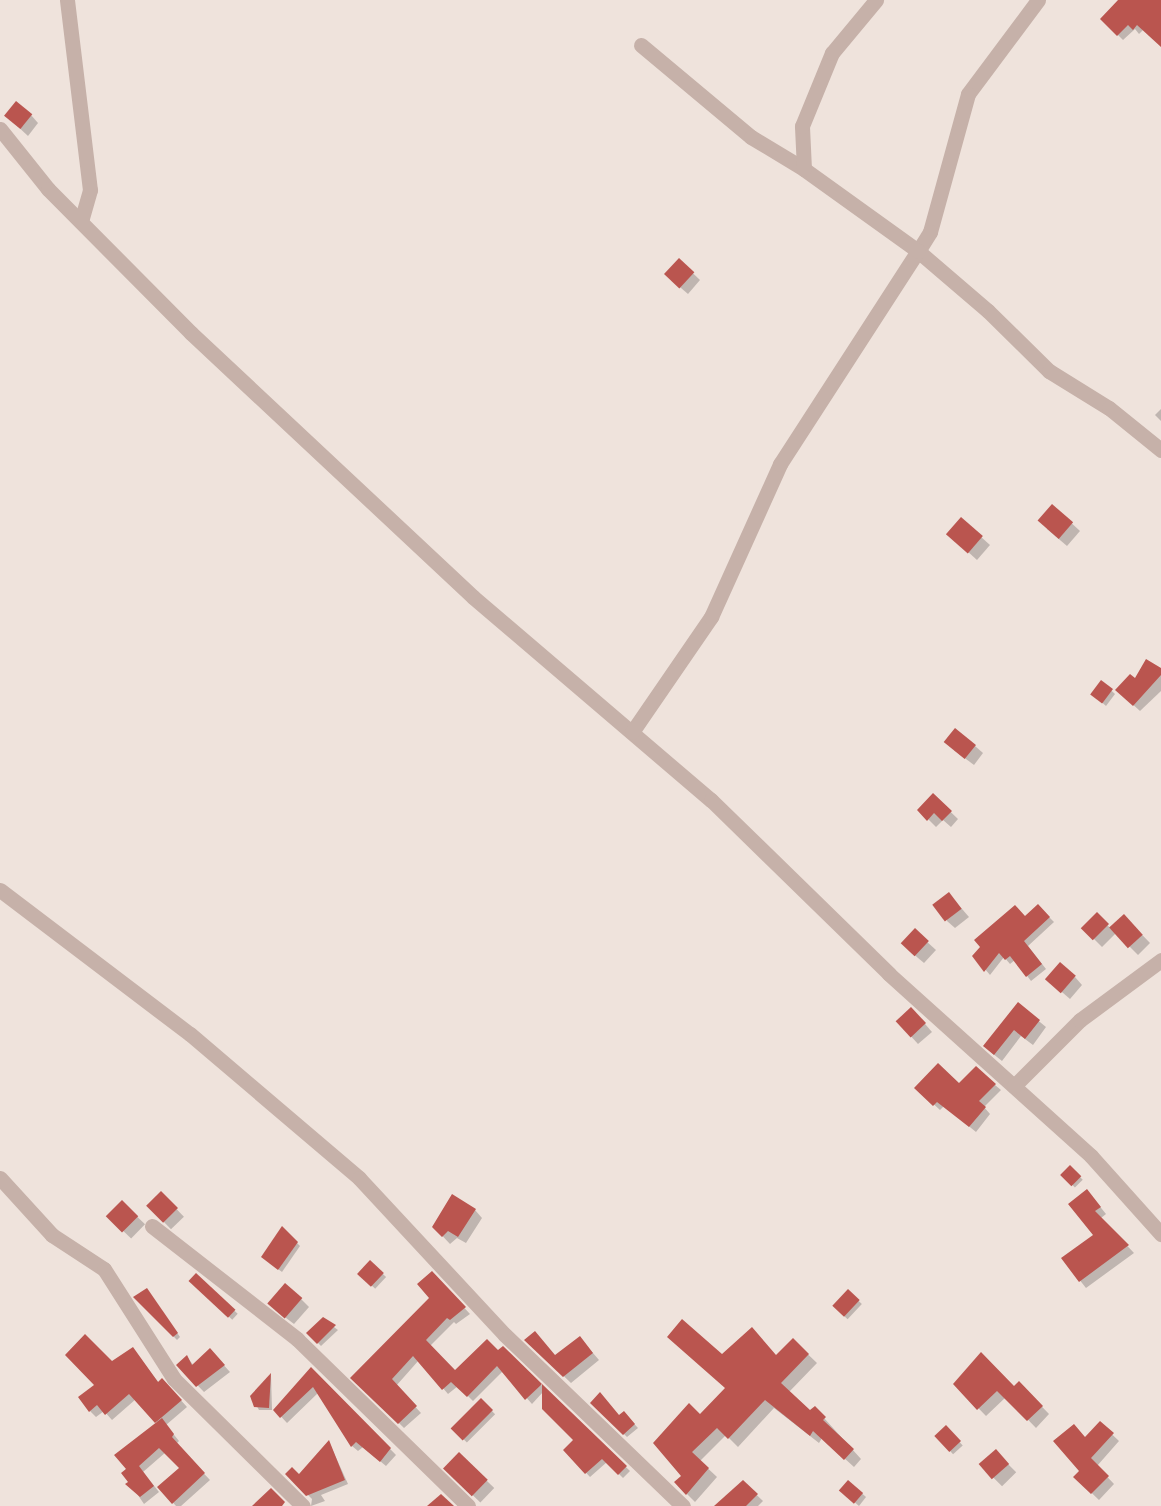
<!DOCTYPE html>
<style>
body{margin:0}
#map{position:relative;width:1161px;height:1506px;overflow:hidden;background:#efe3dc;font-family:Figtree,sans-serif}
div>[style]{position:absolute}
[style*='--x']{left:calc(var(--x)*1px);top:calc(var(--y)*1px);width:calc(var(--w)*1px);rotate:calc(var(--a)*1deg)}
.shadow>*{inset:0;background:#0003;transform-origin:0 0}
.building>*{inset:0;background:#ba554f;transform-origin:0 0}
.minor>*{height:15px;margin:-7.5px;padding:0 7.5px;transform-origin:7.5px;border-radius:7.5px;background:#c6b1a9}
span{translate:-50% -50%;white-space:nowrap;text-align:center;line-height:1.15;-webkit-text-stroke:6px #f7ede8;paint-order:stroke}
</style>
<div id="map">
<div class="shadow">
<i style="clip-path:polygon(1119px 0,1161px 0,1161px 45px,1144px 29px,1139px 34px,1135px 29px,1123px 40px,1102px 19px)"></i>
<i style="clip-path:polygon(31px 115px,38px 123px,28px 136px,14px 123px)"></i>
<i style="clip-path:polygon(679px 260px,700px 280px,688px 294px,674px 282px)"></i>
<i style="clip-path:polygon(1161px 409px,1161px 421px,1155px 415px)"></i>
<i style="clip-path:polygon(1053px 506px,1080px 531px,1067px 546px,1047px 529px)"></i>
<i style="clip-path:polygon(961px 519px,990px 545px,977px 560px,956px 541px)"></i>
<i style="clip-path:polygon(1161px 670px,1161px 691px,1140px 711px,1117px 690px)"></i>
<i style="clip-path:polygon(1102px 682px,1115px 694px,1106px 706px,1096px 697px)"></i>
<i style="clip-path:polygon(975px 746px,983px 753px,974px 765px,954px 750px)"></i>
<i style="clip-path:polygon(933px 795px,958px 819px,951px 827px,943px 820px,936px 827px,919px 810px)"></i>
<i style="clip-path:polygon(949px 894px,969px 917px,955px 928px,947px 921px)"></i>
<i style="clip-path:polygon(1038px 906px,1054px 922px,1028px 946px,1046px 969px,1031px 981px,1015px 960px,1010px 964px,1004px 957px,990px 975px,974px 956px)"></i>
<i style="clip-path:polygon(1097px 914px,1111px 929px,1124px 916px,1150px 943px,1138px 955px,1116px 933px,1102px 947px,1083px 928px)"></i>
<i style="clip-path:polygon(915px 931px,936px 950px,924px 963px,911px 952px)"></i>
<i style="clip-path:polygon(1075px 977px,1082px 985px,1070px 999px,1055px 986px)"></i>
<i style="clip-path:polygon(1018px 1004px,1046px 1027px,1033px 1045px,1021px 1036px,1002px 1061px,992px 1053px)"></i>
<i style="clip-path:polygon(919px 1017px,932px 1032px,918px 1044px,897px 1021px)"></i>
<i style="clip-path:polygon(959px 1085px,995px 1085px,1001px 1090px,984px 1107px,990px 1114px,976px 1132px,944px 1106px,940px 1110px,916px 1088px)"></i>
<i style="left:1070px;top:1167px;width:18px;height:11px;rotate:45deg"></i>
<i style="left:161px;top:1193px;width:33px;height:18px;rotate:46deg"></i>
<i style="clip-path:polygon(1093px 1198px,1106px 1214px,1101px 1218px,1134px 1253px,1086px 1288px,1063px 1259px,1095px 1235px)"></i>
<i style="left:122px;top:1202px;width:32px;height:20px;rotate:44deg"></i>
<i style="clip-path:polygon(475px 1210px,482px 1218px,466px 1243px,457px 1238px,450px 1244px,434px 1227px)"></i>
<i style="clip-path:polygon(282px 1228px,300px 1246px,282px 1272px,266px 1260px)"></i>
<i style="left:370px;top:1262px;width:22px;height:16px;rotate:43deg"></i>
<i style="clip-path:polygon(432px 1273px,470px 1314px,456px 1324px,454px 1322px,430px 1346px,455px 1372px,503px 1348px,630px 1471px,623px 1478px,607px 1462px,590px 1477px,565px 1450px,575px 1440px,543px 1392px,532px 1404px,503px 1371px,473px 1401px,458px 1386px,448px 1394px,419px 1360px,396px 1386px,421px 1413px,404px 1428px,353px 1378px,431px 1298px)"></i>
<i style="left:196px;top:1275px;width:57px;height:8px;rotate:43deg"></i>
<i style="clip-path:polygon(147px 1290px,180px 1337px,177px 1340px,136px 1297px)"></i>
<i style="left:848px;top:1291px;width:19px;height:21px;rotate:43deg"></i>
<i style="clip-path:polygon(301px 1299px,309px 1307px,294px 1324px,277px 1311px)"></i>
<i style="clip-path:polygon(323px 1319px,338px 1330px,321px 1346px,308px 1333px)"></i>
<i style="clip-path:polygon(580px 1338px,599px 1360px,571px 1383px,526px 1340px,556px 1357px)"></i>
<i style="clip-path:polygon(793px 1340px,817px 1363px,789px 1392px,811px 1412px,815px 1408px,861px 1459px,854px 1467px,822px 1438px,819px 1443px,774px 1408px,738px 1447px,726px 1435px,700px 1461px,717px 1477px,695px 1502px,687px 1494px,683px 1476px,700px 1416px,727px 1389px,722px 1356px,777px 1357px)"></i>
<i style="clip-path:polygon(133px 1349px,159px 1383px,168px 1386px,187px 1407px,166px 1425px,179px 1441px,176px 1444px,210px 1480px,181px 1506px,176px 1506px,159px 1487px,181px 1468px,166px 1452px,143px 1472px,159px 1492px,144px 1504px,123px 1473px,158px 1423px,136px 1399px,112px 1420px,104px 1411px,96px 1417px,90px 1411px,96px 1385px,112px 1363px)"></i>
<i style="clip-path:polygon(210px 1350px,230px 1372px,204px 1392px,178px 1365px,187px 1357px,194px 1366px)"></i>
<i style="clip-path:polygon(312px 1369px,396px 1455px,386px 1466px,363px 1447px,358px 1451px,352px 1446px,318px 1393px,287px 1423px,275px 1410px)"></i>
<i style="clip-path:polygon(271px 1375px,272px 1410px,259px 1410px,251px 1396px)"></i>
<i style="clip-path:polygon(1019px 1383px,1049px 1414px,1036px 1428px,1006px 1397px,986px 1416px,955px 1384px,1015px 1388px)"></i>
<i style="left:481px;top:1400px;width:20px;height:40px;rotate:45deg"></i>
<i style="clip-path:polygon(592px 1403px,620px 1416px,624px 1413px,638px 1428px,627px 1437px)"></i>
<i style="clip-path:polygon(1100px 1423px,1119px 1441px,1097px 1466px,1114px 1484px,1099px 1500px,1075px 1477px,1081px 1471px,1086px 1439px)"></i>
<i style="left:946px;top:1427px;width:25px;height:13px;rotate:48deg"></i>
<i style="clip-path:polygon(329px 1442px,348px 1484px,321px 1495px,325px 1501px,311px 1506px,312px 1499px,287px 1474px,299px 1477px)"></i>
<i style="left:995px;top:1451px;width:30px;height:20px;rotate:45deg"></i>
<i style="left:459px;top:1454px;width:49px;height:20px;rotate:44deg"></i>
<i style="clip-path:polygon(743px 1482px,763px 1501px,758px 1506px,716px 1506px)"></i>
<i style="clip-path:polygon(849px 1482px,866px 1497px,859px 1506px,845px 1494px)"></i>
</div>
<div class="building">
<i style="clip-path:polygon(1118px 0,1161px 0,1161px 47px,1137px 25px,1133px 30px,1128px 25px,1117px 36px,1100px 19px)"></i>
<i style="left:16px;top:101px;width:21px;height:19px;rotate:39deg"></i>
<i style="left:679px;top:258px;width:21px;height:22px;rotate:43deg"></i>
<i style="left:1052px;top:504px;width:28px;height:22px;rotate:41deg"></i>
<i style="left:961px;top:517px;width:29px;height:23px;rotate:41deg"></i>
<i style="clip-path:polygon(1146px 659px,1161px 668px,1161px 675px,1133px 706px,1115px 690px,1130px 674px,1135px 678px)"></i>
<i style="left:1101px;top:680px;width:15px;height:18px;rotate:37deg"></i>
<i style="left:955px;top:728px;width:27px;height:18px;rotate:39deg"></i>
<i style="clip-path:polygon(933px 793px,952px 811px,942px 821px,934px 813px,927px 821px,917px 810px)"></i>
<i style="left:949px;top:892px;width:21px;height:21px;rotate:53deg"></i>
<i style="clip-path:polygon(1038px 904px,1050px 917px,1024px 941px,1042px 964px,1026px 977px,1010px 956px,1005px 960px,999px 953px,984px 972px,972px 956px,980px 947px,974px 940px,1015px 905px,1025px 916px)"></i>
<i style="left:1097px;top:912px;width:17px;height:23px;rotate:45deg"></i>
<i style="left:1124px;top:914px;width:28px;height:20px;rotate:48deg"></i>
<i style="left:915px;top:928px;width:19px;height:21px;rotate:43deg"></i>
<i style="left:1060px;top:962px;width:21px;height:23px;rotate:41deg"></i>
<i style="clip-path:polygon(1018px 1002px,1040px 1020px,1025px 1039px,1014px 1030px,994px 1055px,983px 1046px)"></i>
<i style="left:911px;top:1007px;width:22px;height:21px;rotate:47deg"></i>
<i style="clip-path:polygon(938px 1063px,959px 1083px,976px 1066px,996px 1084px,979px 1101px,986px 1107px,969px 1127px,937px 1102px,933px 1106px,914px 1088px)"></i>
<i style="left:1070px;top:1165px;width:16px;height:14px;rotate:45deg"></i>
<i style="clip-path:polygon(1087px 1189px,1101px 1207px,1095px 1211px,1129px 1245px,1079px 1282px,1061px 1258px,1093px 1235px,1068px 1204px)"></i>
<i style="left:161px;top:1191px;width:24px;height:21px;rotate:45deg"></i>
<i style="clip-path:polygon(452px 1194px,476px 1209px,458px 1237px,448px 1231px,442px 1237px,432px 1227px)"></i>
<i style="left:122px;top:1200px;width:23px;height:23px;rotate:45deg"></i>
<i style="clip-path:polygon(282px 1226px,298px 1242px,278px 1270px,261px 1257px)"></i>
<i style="left:370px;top:1260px;width:19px;height:19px;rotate:43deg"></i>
<i style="clip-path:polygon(432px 1271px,466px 1307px,450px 1320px,447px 1318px,426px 1340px,455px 1370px,487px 1339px,498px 1350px,503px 1346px,542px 1384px,525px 1400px,497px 1366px,467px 1397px,451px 1382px,442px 1390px,413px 1356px,392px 1379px,417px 1406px,398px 1424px,350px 1378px,429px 1298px,417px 1284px)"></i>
<i style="left:196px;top:1273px;width:54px;height:11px;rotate:43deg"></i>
<i style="left:285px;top:1283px;width:23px;height:27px;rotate:41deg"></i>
<i style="clip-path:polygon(147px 1288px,178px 1333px,173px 1337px,133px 1297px)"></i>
<i style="left:848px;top:1289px;width:16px;height:23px;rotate:43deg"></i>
<i style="clip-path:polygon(323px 1317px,336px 1325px,317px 1344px,306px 1333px)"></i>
<i style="clip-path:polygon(682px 1319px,722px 1354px,752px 1327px,776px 1355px,793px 1338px,809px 1354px,781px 1383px,810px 1410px,815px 1406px,826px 1417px,823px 1420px,854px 1449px,844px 1460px,813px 1431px,810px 1436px,765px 1400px,728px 1439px,717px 1428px,692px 1452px,709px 1468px,686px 1495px,674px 1482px,681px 1476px,653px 1443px,689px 1403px,700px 1414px,725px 1388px,667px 1337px)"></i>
<i style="clip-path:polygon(535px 1331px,555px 1355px,580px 1336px,593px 1353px,563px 1377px,524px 1340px)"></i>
<i style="clip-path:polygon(85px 1334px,112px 1361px,133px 1347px,158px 1382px,162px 1378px,182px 1400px,155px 1423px,129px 1394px,105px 1415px,97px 1405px,89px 1412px,78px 1397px,94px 1385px,65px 1355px)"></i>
<i style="clip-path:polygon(210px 1348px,225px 1365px,196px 1387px,176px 1365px,187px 1355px,192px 1365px)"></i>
<i style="clip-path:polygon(981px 1352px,1014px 1386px,1019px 1381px,1043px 1406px,1027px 1421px,997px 1391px,977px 1410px,953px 1384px)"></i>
<i style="clip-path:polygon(311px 1367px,391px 1448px,380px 1462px,356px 1442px,351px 1447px,313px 1387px,280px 1418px,273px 1410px)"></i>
<i style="clip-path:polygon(271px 1373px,269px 1408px,254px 1407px,250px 1396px)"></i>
<i style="clip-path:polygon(542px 1384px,627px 1466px,618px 1475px,602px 1459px,585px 1474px,563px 1450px,573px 1440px,542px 1409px)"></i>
<i style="clip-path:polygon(600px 1392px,619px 1415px,624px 1411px,635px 1424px,623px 1435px,590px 1403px)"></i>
<i style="left:481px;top:1398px;width:17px;height:43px;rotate:45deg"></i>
<i style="clip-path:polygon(162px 1418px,174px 1434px,172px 1437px,205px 1473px,172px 1504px,157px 1487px,179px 1468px,159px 1448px,139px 1466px,154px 1486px,140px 1497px,125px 1484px,128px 1482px,121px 1473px,126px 1469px,114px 1455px)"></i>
<i style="clip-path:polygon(1100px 1421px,1114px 1433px,1091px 1458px,1109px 1476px,1091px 1494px,1073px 1477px,1079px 1471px,1053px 1441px,1074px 1424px,1085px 1437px)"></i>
<i style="left:946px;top:1425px;width:22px;height:16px;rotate:47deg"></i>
<i style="clip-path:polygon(329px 1440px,345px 1480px,306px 1496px,285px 1474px,292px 1467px,299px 1474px)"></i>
<i style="left:996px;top:1449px;width:20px;height:23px;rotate:49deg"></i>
<i style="left:459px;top:1452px;width:40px;height:23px;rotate:44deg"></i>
<i style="clip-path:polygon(743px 1480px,758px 1494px,746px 1506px,714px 1506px)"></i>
<i style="left:848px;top:1480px;width:20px;height:14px;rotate:41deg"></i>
<i style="clip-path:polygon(271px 1488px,285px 1502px,282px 1506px,252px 1506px)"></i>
<i style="clip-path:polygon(441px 1494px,454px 1506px,427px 1506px)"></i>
</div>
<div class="minor">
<i style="--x:67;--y:0;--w:191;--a:83.1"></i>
<i style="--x:90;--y:190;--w:33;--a:106"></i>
<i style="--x:1038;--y:0;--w:117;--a:126.7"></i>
<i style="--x:968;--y:94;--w:143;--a:105.4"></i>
<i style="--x:930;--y:232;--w:22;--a:122"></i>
<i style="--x:918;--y:251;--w:92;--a:40.6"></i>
<i style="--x:988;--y:311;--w:86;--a:44.5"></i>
<i style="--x:1049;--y:371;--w:70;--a:31.7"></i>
<i style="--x:1109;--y:408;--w:67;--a:38.9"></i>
<i style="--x:641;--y:45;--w:143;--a:39.9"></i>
<i style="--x:751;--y:137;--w:62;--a:31.1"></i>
<i style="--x:0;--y:129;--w:77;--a:51.3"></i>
<i style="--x:48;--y:189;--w:203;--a:45.2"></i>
<i style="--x:191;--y:333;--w:386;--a:43.1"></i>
<i style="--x:473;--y:597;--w:313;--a:40.5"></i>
<i style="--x:711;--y:800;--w:249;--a:44.3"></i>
<i style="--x:889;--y:974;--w:272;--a:42"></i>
<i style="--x:1091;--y:1156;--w:105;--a:48.1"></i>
<i style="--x:632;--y:732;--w:140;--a:-55.5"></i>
<i style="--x:711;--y:617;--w:168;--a:-65.7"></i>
<i style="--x:780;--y:464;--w:254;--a:-57.1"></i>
<i style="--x:918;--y:251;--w:140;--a:-144.3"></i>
<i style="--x:804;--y:169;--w:43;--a:-92.7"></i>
<i style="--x:802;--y:126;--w:79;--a:-67.7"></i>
<i style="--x:832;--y:53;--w:69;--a:-50.3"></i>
<i style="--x:0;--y:890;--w:238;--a:37.2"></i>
<i style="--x:190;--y:1034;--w:222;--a:40.4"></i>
<i style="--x:359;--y:1178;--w:214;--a:47.1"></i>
<i style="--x:505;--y:1335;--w:247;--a:43.9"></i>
<i style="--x:1014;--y:1086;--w:93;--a:-45"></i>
<i style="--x:1080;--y:1020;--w:101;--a:-36.5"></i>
<i style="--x:0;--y:1178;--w:77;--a:47.6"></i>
<i style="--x:52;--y:1235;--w:62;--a:33.2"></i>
<i style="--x:104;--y:1269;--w:130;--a:57.5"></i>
<i style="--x:174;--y:1379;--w:181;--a:44.6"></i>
<i style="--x:152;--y:1226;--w:184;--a:37.9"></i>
<i style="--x:297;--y:1339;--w:239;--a:44.3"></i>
</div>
</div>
